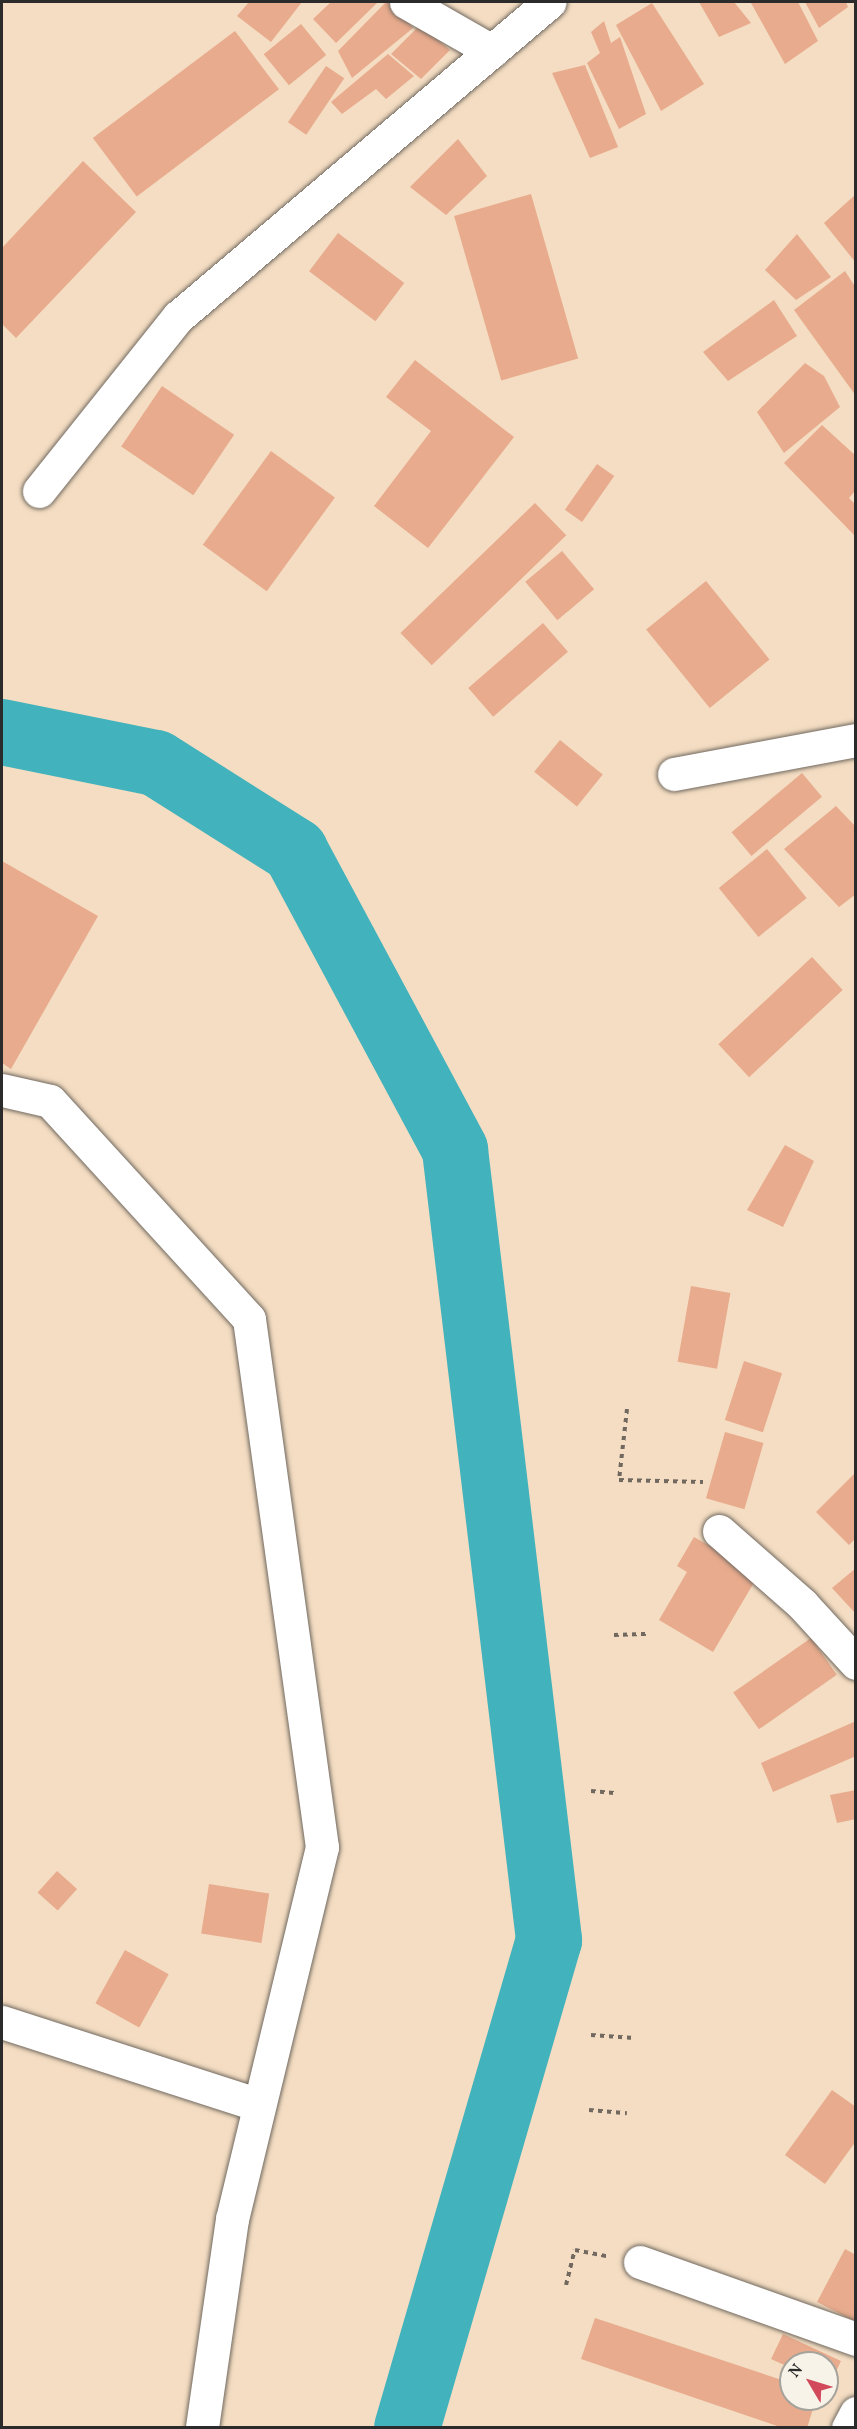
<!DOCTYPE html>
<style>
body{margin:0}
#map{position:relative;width:857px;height:2429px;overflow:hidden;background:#f4ddc2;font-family:Vollkorn,serif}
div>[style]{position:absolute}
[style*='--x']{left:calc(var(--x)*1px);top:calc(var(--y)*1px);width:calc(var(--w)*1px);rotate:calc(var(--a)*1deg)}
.river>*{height:66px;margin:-33px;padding:0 33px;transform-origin:33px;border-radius:33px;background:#42b2bc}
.building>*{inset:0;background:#e8ab8d;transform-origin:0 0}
.path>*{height:4px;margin-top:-2px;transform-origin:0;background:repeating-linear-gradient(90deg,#716960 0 4.5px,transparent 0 9px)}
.roads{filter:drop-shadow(0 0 2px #716960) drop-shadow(0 0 2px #716960)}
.minor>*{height:33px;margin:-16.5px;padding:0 16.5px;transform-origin:16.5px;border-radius:16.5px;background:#fff}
.major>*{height:33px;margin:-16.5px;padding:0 16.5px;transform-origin:16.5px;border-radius:16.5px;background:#fff}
span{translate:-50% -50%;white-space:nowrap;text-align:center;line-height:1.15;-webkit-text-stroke:4.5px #f7f3e8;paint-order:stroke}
.frame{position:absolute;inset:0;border:3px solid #2b2b2b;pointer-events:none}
.north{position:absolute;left:779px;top:2351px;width:60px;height:60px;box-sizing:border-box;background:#f7f3e8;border:2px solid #a5a39c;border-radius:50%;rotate:308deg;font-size:16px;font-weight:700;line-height:24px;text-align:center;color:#2b2b2b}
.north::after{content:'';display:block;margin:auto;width:21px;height:27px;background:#d1495b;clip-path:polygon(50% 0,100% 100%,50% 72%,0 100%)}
</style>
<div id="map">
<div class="river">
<i style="--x:2;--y:732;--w:157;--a:11.4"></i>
<i style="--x:156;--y:763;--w:165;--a:32.3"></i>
<i style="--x:295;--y:851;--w:339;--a:61.8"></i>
<i style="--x:455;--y:1150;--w:796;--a:83.21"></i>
<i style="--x:549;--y:1940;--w:508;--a:106.22"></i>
</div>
<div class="building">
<i style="clip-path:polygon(249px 2px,302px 2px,271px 42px,237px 16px)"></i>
<i style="clip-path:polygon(331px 2px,378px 2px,336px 43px,313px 19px)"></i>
<i style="clip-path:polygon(386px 2px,391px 2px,413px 28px,352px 78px,338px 51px)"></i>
<i style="clip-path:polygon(699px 2px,734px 2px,751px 23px,719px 37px)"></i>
<i style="clip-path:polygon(754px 2px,798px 2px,818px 41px,785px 64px,751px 3px)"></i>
<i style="clip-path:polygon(805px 2px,846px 2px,848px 7px,819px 28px)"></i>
<i style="clip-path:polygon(652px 3px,704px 84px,661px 111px,616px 25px)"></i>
<i style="clip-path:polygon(604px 21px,611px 43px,620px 37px,646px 114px,619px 129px,587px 63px,600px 53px,591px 32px)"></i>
<i style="left:301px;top:24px;width:40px;height:48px;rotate:51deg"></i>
<i style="clip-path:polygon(420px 25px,450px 50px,421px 79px,391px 54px)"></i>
<i style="left:235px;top:31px;width:73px;height:178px;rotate:53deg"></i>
<i style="clip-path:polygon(388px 54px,414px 76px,386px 99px,376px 89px,342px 114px,331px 102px)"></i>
<i style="clip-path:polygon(585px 65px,618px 147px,590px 158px,552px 73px)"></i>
<i style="left:326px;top:66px;width:22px;height:68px;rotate:34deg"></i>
<i style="clip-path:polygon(458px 139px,487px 176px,446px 215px,410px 187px)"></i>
<i style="clip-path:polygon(83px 161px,136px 212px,16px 338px,2px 324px,2px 248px)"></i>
<i style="left:531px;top:194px;width:171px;height:80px;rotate:74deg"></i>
<i style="clip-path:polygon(856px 194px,856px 263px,824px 223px)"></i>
<i style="left:338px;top:233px;width:83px;height:48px;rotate:37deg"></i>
<i style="clip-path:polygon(797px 234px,831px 277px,796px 300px,765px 270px)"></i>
<i style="clip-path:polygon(845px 271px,856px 288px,856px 396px,794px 310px)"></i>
<i style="clip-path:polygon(774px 300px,797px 336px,728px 381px,703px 352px)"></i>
<i style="clip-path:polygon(415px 360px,514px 437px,428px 548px,374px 506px,431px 431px,386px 397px)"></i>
<i style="clip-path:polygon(805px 363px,824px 376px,840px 407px,784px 453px,757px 412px)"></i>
<i style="left:162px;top:386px;width:87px;height:73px;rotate:34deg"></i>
<i style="clip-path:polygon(822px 425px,856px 456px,856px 490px,849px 498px,856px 505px,856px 537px,784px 463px)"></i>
<i style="left:271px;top:451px;width:79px;height:116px;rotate:36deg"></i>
<i style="left:597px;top:464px;width:21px;height:56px;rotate:35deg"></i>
<i style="left:535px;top:503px;width:45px;height:187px;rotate:46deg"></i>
<i style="left:562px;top:551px;width:50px;height:48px;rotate:50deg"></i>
<i style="left:706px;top:581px;width:101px;height:77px;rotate:51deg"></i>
<i style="left:543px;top:623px;width:38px;height:99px;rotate:49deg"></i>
<i style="left:560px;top:740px;width:55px;height:41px;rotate:39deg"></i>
<i style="left:802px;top:773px;width:31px;height:92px;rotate:50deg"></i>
<i style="clip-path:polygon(836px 806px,856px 827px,856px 894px,839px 907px,784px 849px)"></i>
<i style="left:767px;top:849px;width:63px;height:62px;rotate:51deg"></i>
<i style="clip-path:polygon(2px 861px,98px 916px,11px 1069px,2px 1063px)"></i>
<i style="left:812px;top:957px;width:45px;height:128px;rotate:47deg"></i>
<i style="clip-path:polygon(785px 1145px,814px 1161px,783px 1227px,747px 1210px)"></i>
<i style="left:691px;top:1286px;width:40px;height:77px;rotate:10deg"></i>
<i style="left:744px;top:1361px;width:40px;height:62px;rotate:18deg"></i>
<i style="left:725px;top:1432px;width:40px;height:69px;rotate:16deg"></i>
<i style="clip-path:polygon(856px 1472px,856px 1538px,849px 1545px,816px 1512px)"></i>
<i style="clip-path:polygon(694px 1537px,759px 1574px,713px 1652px,659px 1620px,687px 1572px,677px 1566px)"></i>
<i style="clip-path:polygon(856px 1568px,856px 1614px,832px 1588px)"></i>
<i style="left:811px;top:1638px;width:45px;height:95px;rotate:55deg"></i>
<i style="clip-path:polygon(856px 1721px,856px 1756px,773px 1792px,761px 1763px)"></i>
<i style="clip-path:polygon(856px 1790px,856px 1819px,837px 1823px,830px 1795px)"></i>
<i style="left:57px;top:1871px;width:27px;height:29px;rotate:42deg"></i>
<i style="left:209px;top:1884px;width:61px;height:50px;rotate:9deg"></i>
<i style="left:125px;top:1950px;width:50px;height:61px;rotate:29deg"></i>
<i style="clip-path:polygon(832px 2090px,856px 2107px,856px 2141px,825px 2184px,785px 2155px)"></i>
<i style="clip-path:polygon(845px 2249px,856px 2255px,856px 2322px,817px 2302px)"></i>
<i style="clip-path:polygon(595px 2318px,791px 2383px,791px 2399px,816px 2399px,807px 2428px,783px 2428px,581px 2359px)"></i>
<i style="clip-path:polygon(783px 2334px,841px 2361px,829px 2386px,827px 2385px,827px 2363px,791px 2363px,791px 2368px,771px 2359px)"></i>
</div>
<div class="path">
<i style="--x:627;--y:1409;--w:71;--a:96.4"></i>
<i style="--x:619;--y:1480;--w:84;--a:1.4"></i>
<i style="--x:614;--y:1635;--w:36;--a:-2"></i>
<i style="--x:591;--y:1791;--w:23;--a:5"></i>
<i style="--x:591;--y:2035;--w:43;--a:4"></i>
<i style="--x:589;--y:2110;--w:38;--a:5"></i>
<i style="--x:566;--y:2285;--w:36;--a:-76"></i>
<i style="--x:575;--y:2250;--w:32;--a:11"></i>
</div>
<div class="roads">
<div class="minor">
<i style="--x:406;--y:2;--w:99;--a:29.7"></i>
<i style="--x:39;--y:491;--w:223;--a:-51.4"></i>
<i style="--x:178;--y:317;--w:487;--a:-40.3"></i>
<i style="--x:674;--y:774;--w:185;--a:-10.6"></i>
<i style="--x:2;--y:1090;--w:49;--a:12.9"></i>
<i style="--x:50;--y:1101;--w:295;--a:47.6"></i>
<i style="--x:249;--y:1319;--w:533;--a:82.13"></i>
<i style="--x:322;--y:1847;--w:383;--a:103.6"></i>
<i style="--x:232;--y:2219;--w:211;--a:98.2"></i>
<i style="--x:719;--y:1531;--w:111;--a:41.3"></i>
<i style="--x:802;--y:1604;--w:80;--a:47.5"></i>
<i style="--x:2;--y:2022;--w:270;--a:17.9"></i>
<i style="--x:640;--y:2262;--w:229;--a:19.6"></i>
</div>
<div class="major">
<i style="--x:848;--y:2428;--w:17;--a:-62"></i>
</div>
</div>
<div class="frame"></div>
<div class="north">N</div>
</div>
